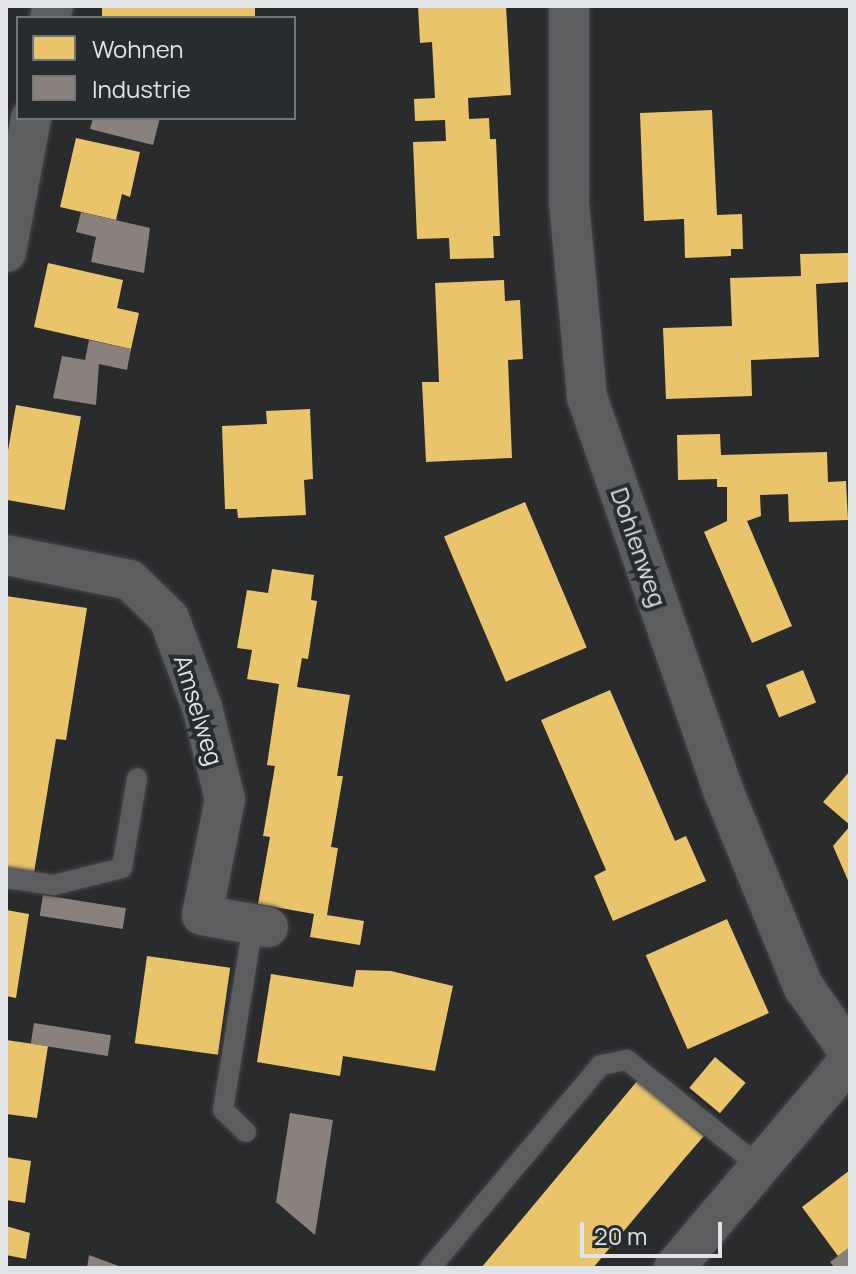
<!DOCTYPE html>
<style>
body{margin:0}
#map{position:relative;width:856px;height:1274px;overflow:hidden;background:#292b2d;font-family:Manrope,sans-serif}
div>[style]{position:absolute}
[style*='--x']{left:calc(var(--x)*1px);top:calc(var(--y)*1px);width:calc(var(--w)*1px);rotate:calc(var(--a)*1deg)}
.homes>*{inset:0;background:#e9c46a;transform-origin:0 0}
.industry>*{inset:0;background:#8a817c;transform-origin:0 0}
.roads{filter:drop-shadow(0 0 2px #434648) drop-shadow(0 0 2px #434648)}
.service>*{height:20px;margin:-10px;padding:0 10px;transform-origin:10px;border-radius:10px;background:#5b5d5e}
.minor>*{height:40px;margin:-20px;padding:0 20px;transform-origin:20px;border-radius:20px;background:#5b5d5e}
span{translate:-50% -50%;white-space:nowrap;text-align:center;line-height:1.15;-webkit-text-stroke:8px #272c2f;paint-order:stroke}
.street-label{font-size:24px;color:#e1e4e6}
.frame{position:absolute;inset:0;border:8px solid #e1e4e6;pointer-events:none}
.legend{position:absolute;left:16px;top:16px;width:280px;height:104px;box-sizing:border-box;background:#272c2f;border:2px solid #717678;margin:0;padding:10px 14px;list-style:none;font-size:24px;color:#e1e4e6}
.legend li{display:flex;align-items:center;gap:16px;height:40px}
.legend b{width:40px;border:2px solid #717678}
.scale{position:absolute;left:580px;top:1222px;width:142px;height:36px;box-sizing:border-box;border:4px solid #e1e4e6;border-top:0;padding-left:10px;font-size:24px;line-height:28px;white-space:nowrap;color:#e1e4e6;-webkit-text-stroke:6px #272c2f;paint-order:stroke}
</style>
<div id="map">
<div class="homes">
<i style="left:102px;top:6px;width:153px;height:12px"></i>
<i style="clip-path:polygon(418px 6px,506px 6px,511px 95px,468px 98px,469px 119px,489px 118px,490px 139px,496px 139px,500px 236px,493px 236px,494px 258px,450px 259px,449px 238px,417px 239px,413px 142px,446px 141px,445px 120px,415px 121px,414px 99px,435px 98px,432px 42px,420px 43px)"></i>
<i style="clip-path:polygon(712px 110px,717px 215px,742px 214px,743px 249px,731px 249px,731px 256px,685px 258px,684px 219px,644px 221px,640px 113px)"></i>
<i style="clip-path:polygon(76px 138px,140px 152px,130px 197px,122px 194px,116px 220px,60px 207px)"></i>
<i style="clip-path:polygon(848px 253px,849px 282px,816px 284px,819px 357px,751px 360px,752px 396px,666px 399px,663px 328px,732px 326px,730px 278px,801px 276px,800px 254px)"></i>
<i style="clip-path:polygon(48px 263px,123px 280px,117px 308px,139px 313px,131px 349px,34px 327px)"></i>
<i style="clip-path:polygon(504px 280px,505px 301px,520px 300px,523px 359px,508px 360px,512px 458px,426px 462px,422px 382px,439px 382px,435px 283px)"></i>
<i style="left:16px;top:405px;width:66px;height:95px;rotate:10deg"></i>
<i style="clip-path:polygon(310px 409px,313px 479px,304px 480px,306px 515px,238px 518px,237px 509px,225px 509px,222px 426px,267px 424px,266px 411px)"></i>
<i style="clip-path:polygon(720px 434px,721px 455px,827px 452px,828px 482px,846px 481px,848px 520px,789px 522px,788px 494px,760px 495px,761px 516px,747px 521px,792px 626px,752px 643px,704px 532px,727px 521px,727px 487px,717px 487px,717px 479px,678px 480px,677px 435px)"></i>
<i style="left:525px;top:502px;width:158px;height:88px;rotate:67deg"></i>
<i style="clip-path:polygon(272px 569px,314px 575px,311px 600px,317px 601px,308px 659px,302px 658px,297px 687px,350px 695px,337px 776px,343px 776px,331px 847px,338px 848px,327px 915px,364px 921px,360px 945px,310px 937px,314px 914px,258px 904px,270px 837px,263px 836px,275px 766px,267px 765px,279px 684px,247px 679px,252px 650px,237px 648px,247px 590px,268px 593px)"></i>
<i style="clip-path:polygon(6px 596px,87px 608px,66px 740px,56px 739px,34px 873px,6px 868px)"></i>
<i style="left:803px;top:670px;width:35px;height:40px;rotate:68deg"></i>
<i style="clip-path:polygon(610px 690px,675px 841px,686px 836px,706px 881px,613px 921px,594px 876px,606px 870px,541px 720px)"></i>
<i style="clip-path:polygon(850px 771px,850px 825px,823px 802px)"></i>
<i style="clip-path:polygon(850px 826px,850px 885px,833px 846px)"></i>
<i style="clip-path:polygon(6px 910px,29px 914px,16px 998px,6px 996px)"></i>
<i style="left:727px;top:919px;width:103px;height:89px;rotate:66deg"></i>
<i style="left:147px;top:956px;width:84px;height:88px;rotate:8deg"></i>
<i style="clip-path:polygon(356px 970px,391px 971px,453px 986px,435px 1071px,343px 1056px,340px 1076px,257px 1062px,271px 974px,353px 987px)"></i>
<i style="clip-path:polygon(6px 1040px,48px 1046px,37px 1118px,6px 1114px)"></i>
<i style="left:715px;top:1057px;width:40px;height:40px;rotate:40deg"></i>
<i style="clip-path:polygon(638px 1080px,704px 1136px,684px 1159px,593px 1268px,481px 1268px)"></i>
<i style="clip-path:polygon(6px 1157px,31px 1161px,25px 1203px,6px 1200px)"></i>
<i style="clip-path:polygon(850px 1170px,850px 1247px,838px 1256px,802px 1207px)"></i>
<i style="clip-path:polygon(6px 1226px,30px 1233px,26px 1259px,6px 1255px)"></i>
</div>
<div class="industry">
<i style="clip-path:polygon(93px 118px,160px 118px,153px 145px,90px 129px)"></i>
<i style="clip-path:polygon(81px 212px,150px 228px,144px 273px,91px 262px,96px 237px,76px 232px)"></i>
<i style="clip-path:polygon(89px 340px,131px 349px,127px 370px,99px 364px,96px 405px,53px 398px,62px 356px,85px 360px)"></i>
<i style="left:43px;top:895px;width:84px;height:21px;rotate:9deg"></i>
<i style="left:34px;top:1023px;width:78px;height:21px;rotate:9deg"></i>
<i style="clip-path:polygon(290px 1113px,333px 1120px,315px 1235px,276px 1202px)"></i>
<i style="clip-path:polygon(850px 1247px,850px 1268px,835px 1268px,830px 1262px)"></i>
<i style="clip-path:polygon(89px 1255px,124px 1268px,87px 1268px)"></i>
</div>
<div class="roads">
<div class="service">
<i style="--x:6;--y:878;--w:49;--a:8.3"></i>
<i style="--x:54;--y:885;--w:70;--a:-14"></i>
<i style="--x:122;--y:868;--w:91;--a:-80.5"></i>
<i style="--x:246;--y:1132;--w:32;--a:-136"></i>
<i style="--x:223;--y:1110;--w:188;--a:-80.8"></i>
<i style="--x:430;--y:1268;--w:265;--a:-49.9"></i>
<i style="--x:601;--y:1065;--w:26;--a:-11"></i>
<i style="--x:627;--y:1060;--w:171;--a:38.8"></i>
</div>
<div class="minor">
<i style="--x:569;--y:6;--w:197;--a:90"></i>
<i style="--x:569;--y:203;--w:195;--a:84.7"></i>
<i style="--x:587;--y:397;--w:416;--a:70.9"></i>
<i style="--x:723;--y:790;--w:212;--a:67.8"></i>
<i style="--x:803;--y:986;--w:82;--a:55"></i>
<i style="--x:50;--y:18;--w:12;--a:-76"></i>
<i style="--x:6;--y:252;--w:136;--a:-79.4"></i>
<i style="--x:6;--y:555;--w:126;--a:11.4"></i>
<i style="--x:130;--y:580;--w:54;--a:44.3"></i>
<i style="--x:169;--y:618;--w:95;--a:69.7"></i>
<i style="--x:202;--y:707;--w:95;--a:76"></i>
<i style="--x:225;--y:799;--w:118;--a:101.2"></i>
<i style="--x:202;--y:915;--w:67;--a:10.3"></i>
<i style="--x:674;--y:1268;--w:272;--a:-49.8"></i>
</div>
</div>
<div class="street-label">
<span style="left:639px;top:547px;rotate:71deg">Dohlenweg</span>
<span style="left:199px;top:710px;rotate:73deg">Amselweg</span>
</div>
<div class="frame"></div>
<ul class="legend">
<li><b style="height:22px;background:#e9c46a"></b>Wohnen</li>
<li><b style="height:22px;background:#8a817c"></b>Industrie</li>
</ul>
<div class="scale">20 m</div>
</div>
